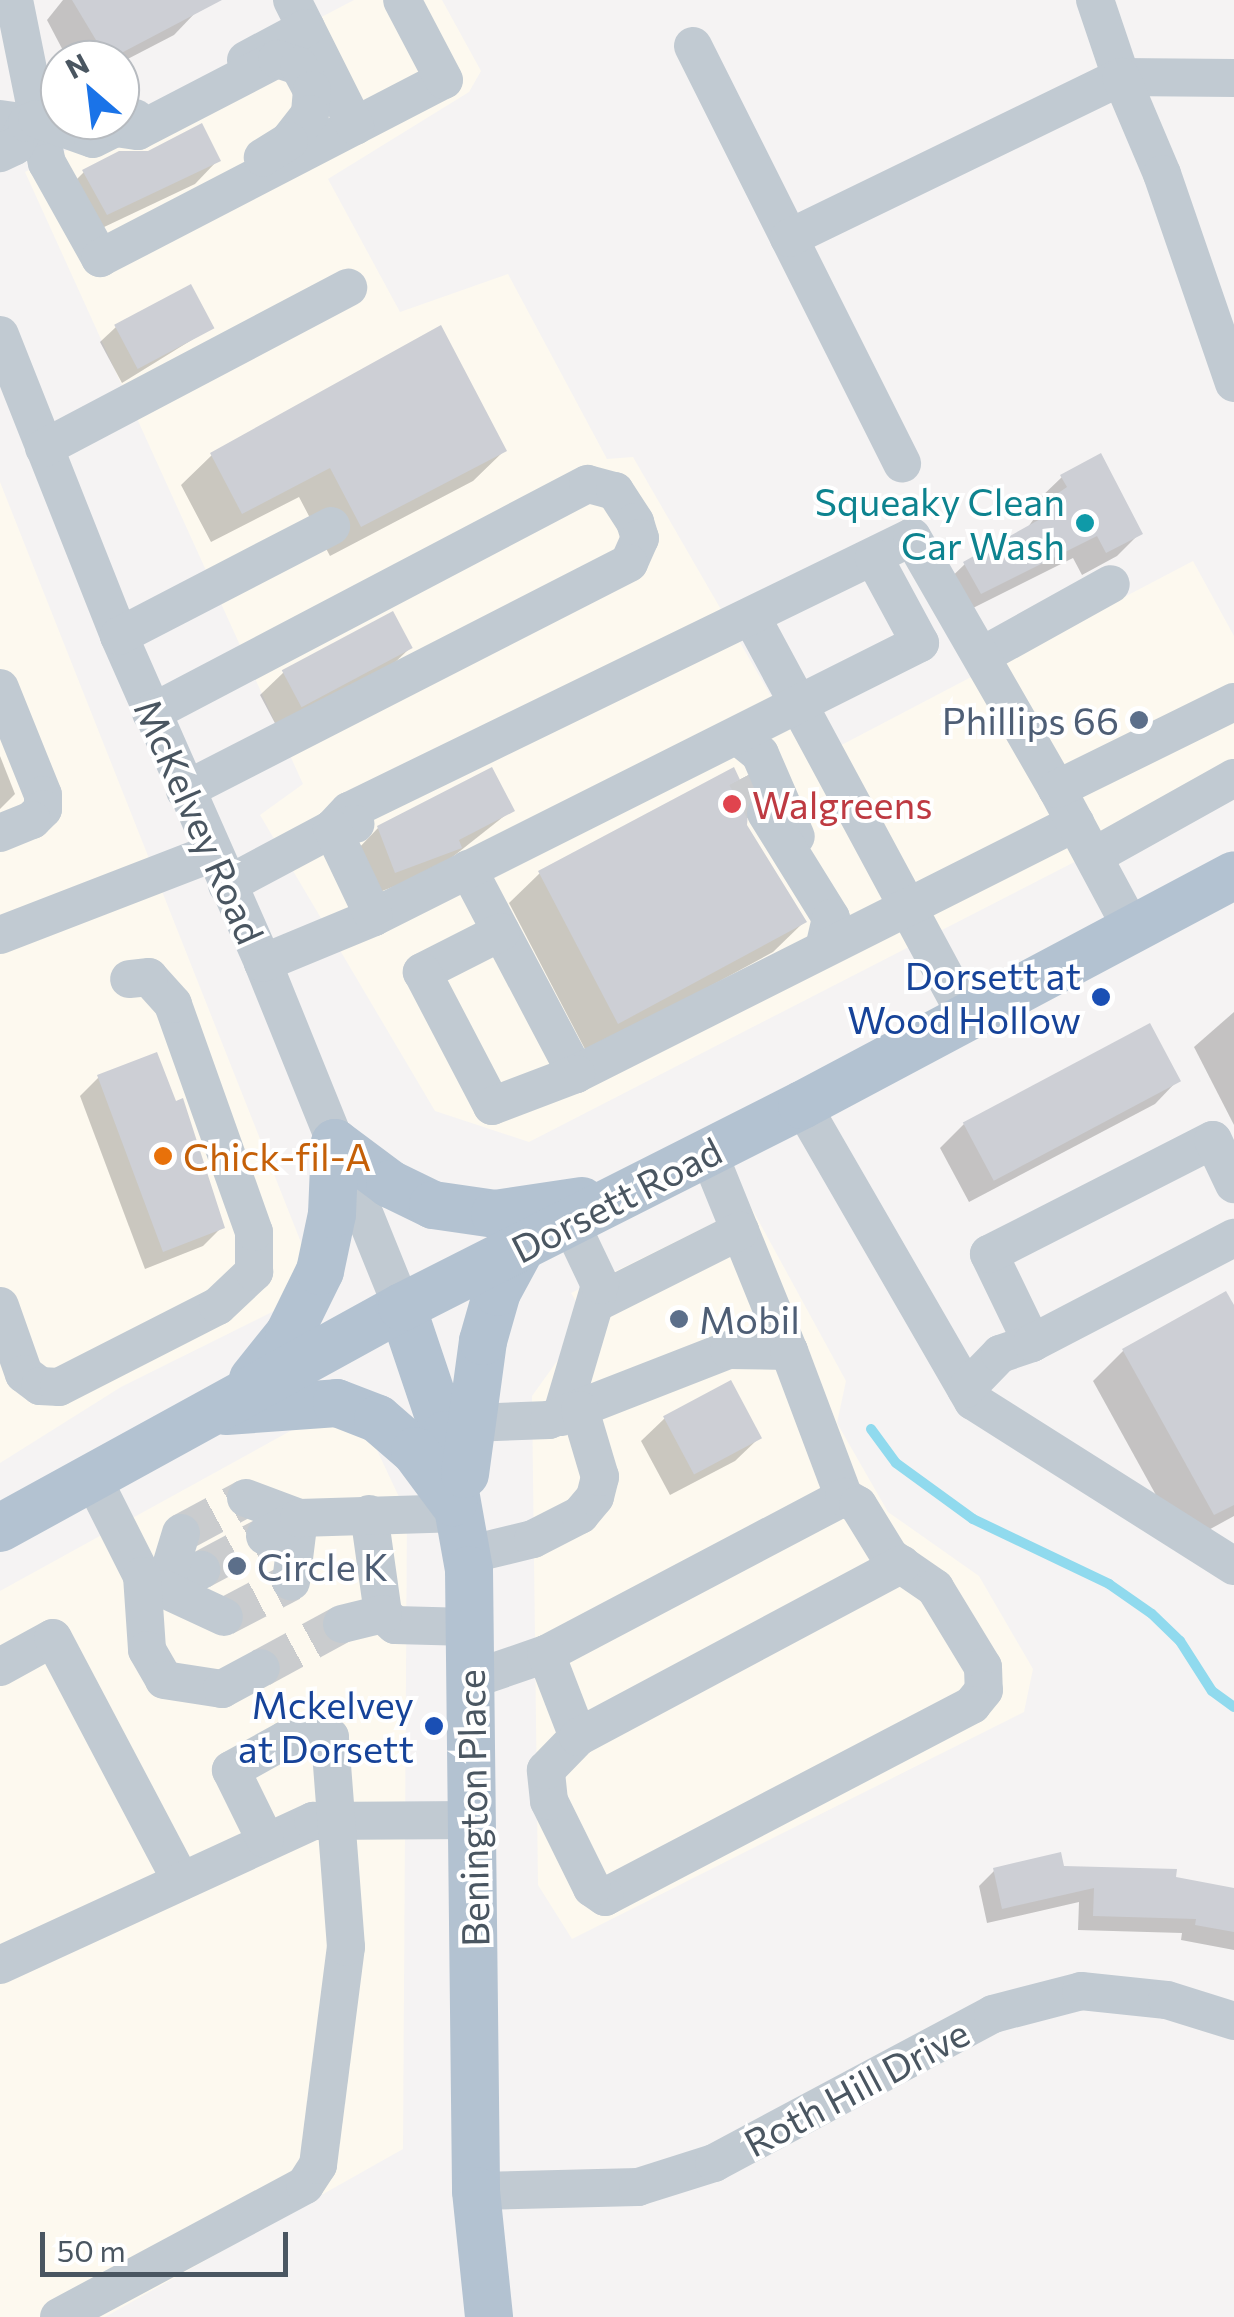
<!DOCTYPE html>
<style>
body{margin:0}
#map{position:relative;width:1234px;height:2317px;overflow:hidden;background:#f5f3f3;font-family:Commissioner,sans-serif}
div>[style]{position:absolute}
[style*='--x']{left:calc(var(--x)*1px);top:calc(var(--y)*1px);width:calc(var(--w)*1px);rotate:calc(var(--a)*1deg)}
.commercial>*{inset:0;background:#fdf9ef}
.shadow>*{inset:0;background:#0003}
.stream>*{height:10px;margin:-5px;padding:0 5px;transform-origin:5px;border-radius:5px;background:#90daee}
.building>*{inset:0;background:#cdcfd5;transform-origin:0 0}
.minor-tunnel>*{height:38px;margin-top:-19px;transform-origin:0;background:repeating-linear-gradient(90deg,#caccce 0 38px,transparent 0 57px)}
.minor>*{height:38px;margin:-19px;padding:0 19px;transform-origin:19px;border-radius:19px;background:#c1cad2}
.major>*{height:48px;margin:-24px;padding:0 24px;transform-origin:24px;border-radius:24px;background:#b3c2d1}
.dots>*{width:28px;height:28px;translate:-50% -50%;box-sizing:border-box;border:5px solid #fff;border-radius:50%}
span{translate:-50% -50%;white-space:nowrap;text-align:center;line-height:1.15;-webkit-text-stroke:8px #fff;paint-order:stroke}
.culture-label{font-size:38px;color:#0d838f}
.right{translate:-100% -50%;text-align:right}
.service-label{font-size:38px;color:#4e5e75}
.left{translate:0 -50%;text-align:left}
.health-label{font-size:38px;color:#be3a42}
.street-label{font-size:38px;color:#4a5661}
.transit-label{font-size:38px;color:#164399}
.food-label{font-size:38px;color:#c56008}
.north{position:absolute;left:40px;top:40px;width:100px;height:100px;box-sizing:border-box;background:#fff;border:2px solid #b7bbc0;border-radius:50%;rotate:332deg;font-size:28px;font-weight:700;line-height:40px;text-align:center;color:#4a5661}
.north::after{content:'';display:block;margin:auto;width:35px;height:45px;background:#1a73e8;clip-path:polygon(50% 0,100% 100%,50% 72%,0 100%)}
.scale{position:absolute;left:40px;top:2232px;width:248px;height:45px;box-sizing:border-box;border:5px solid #4a5661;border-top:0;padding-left:12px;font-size:30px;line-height:35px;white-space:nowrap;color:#4a5661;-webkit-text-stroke:8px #fff;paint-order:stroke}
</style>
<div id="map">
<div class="commercial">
<i style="clip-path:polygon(354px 0,442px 0,481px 71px,469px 92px,328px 179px,400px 312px,508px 274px,607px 459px,633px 457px,809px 762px,1193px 561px,1234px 636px,1234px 780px,529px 1142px,435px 1111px,260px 815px,303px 784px,25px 172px)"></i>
<i style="clip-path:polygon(0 482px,304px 1250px,280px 1308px,121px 1387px,0 1463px)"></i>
<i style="clip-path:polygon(750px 1205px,846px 1381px,837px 1423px,888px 1512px,979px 1576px,1033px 1669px,1024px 1712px,572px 1939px,538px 1885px,532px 1396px,573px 1339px,580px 1308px,571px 1293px)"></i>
<i style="clip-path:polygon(352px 1397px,407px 1514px,403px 2149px,105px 2317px,0 2317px,0 1591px)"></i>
</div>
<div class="shadow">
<i style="clip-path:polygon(63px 0,191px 0,197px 11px,174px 35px,120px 63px,68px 60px,47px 20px)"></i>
<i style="clip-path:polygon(218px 160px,195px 184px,83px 237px,61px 195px,84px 172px)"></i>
<i style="clip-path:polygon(116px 327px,211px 328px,122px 383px,100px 342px)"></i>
<i style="clip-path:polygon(504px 451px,473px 481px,330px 556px,299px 497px,211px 542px,181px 485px,212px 455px)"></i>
<i style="clip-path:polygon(1062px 477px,1140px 533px,1117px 556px,1082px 575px,1073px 558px,957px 616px,941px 587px,965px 564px,1025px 531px,1042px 508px,1038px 500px)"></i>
<i style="clip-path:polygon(410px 648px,386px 671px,277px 727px,260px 695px,284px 672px)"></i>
<i style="clip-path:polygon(0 756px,15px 794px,0 809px)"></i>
<i style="clip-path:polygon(512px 810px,436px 870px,372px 895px,355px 852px,378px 828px)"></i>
<i style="clip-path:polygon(744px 825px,804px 922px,773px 952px,587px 1053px,509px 903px,540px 873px)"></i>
<i style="clip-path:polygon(1234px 1012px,1234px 1125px,1194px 1047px)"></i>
<i style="clip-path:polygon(99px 1077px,174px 1104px,222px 1227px,203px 1246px,145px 1269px,80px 1096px)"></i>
<i style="clip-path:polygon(1178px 1080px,1155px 1104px,969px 1202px,940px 1148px,964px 1124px)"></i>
<i style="clip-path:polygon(1234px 1310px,1234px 1516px,1183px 1544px,1093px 1381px,1123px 1351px)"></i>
<i style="clip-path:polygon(665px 1418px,759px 1438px,735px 1461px,670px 1495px,641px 1441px)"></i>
<i style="clip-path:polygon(1062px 1868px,1234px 1891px,1234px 1950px,1181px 1940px,1182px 1933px,1078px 1930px,1079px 1902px,987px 1923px,979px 1886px,994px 1871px)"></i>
</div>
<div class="stream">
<i style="--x:871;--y:1429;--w:42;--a:53.7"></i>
<i style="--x:896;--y:1463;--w:95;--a:36"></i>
<i style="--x:973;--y:1519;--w:151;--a:25.5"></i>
<i style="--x:1109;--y:1584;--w:52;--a:34.9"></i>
<i style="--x:1152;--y:1614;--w:39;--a:44"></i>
<i style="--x:1180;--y:1641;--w:59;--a:57.4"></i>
<i style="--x:1212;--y:1691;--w:27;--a:36"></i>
</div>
<div class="building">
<i style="clip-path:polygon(72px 0,222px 0,108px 60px)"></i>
<i style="clip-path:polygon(202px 123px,221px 161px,107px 215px,82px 170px,119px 151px,148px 151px)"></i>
<i style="left:191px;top:284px;width:50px;height:87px;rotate:62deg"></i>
<i style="clip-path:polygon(441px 325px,507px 451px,361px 527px,330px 468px,242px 514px,210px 453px)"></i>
<i style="clip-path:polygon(1101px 453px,1143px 534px,1106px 553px,1097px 536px,981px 594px,963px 562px,1051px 513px,1045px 502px,1067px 487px,1060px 475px)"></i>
<i style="left:393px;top:611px;width:42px;height:126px;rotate:62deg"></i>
<i style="clip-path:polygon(492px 767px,515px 811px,459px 840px,462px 848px,395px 873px,377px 826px)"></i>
<i style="clip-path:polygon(734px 767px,749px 799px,747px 825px,807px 922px,618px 1024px,538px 871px)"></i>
<i style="left:1150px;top:1023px;width:66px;height:212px;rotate:62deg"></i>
<i style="clip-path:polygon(157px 1052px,176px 1101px,183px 1098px,225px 1228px,163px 1252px,97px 1075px)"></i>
<i style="clip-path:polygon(1226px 1291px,1234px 1305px,1234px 1505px,1214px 1515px,1122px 1349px)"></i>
<i style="left:731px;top:1380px;width:66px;height:77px;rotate:62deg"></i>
<i style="clip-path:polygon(1061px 1852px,1064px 1866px,1177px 1869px,1176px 1877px,1234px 1888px,1234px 1932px,1195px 1925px,1196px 1919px,1093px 1916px,1094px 1888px,1002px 1909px,993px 1868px)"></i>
</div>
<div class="minor-tunnel">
<i style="--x:746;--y:776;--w:42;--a:61.6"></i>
<i style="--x:181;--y:1533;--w:74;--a:-28.3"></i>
<i style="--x:201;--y:1570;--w:72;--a:-28"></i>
<i style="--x:224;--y:1617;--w:76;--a:-27.6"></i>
<i style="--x:261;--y:1668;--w:92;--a:-28.5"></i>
</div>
<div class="minor">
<i style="--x:14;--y:0;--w:166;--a:78.6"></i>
<i style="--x:47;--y:163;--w:109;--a:60.8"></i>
<i style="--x:100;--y:258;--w:387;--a:-27.4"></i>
<i style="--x:444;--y:80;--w:90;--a:-117.7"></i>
<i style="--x:292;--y:0;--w:141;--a:63.4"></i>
<i style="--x:1095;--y:0;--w:81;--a:71.3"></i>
<i style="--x:1121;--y:77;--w:113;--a:0.5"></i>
<i style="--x:693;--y:46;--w:467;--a:63.4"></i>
<i style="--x:246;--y:60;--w:68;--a:-28.1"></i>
<i style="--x:0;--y:119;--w:27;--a:8"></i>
<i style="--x:27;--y:123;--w:26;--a:118"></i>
<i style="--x:15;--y:146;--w:17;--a:155"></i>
<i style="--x:27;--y:123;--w:11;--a:-22"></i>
<i style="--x:37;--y:119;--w:59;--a:19.7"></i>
<i style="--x:93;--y:139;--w:47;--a:-26.6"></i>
<i style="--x:116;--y:128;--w:22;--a:8"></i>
<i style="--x:138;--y:131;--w:157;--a:-27.4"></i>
<i style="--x:277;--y:59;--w:23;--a:18"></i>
<i style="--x:299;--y:66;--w:27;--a:62"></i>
<i style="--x:312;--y:90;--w:24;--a:95"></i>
<i style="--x:310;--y:114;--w:34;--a:128"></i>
<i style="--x:289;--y:141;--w:31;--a:148"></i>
<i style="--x:789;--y:238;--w:369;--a:-25.9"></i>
<i style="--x:1121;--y:77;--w:105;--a:67.1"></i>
<i style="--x:1162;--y:174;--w:221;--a:71"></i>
<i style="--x:0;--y:335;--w:324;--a:68.4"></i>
<i style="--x:119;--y:636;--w:357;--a:66.2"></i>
<i style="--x:263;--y:963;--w:371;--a:68"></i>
<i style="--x:44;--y:448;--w:344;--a:-27.8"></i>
<i style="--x:752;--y:618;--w:453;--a:61.7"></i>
<i style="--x:119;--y:636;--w:239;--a:-27.4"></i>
<i style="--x:983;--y:655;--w:146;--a:-29"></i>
<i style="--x:0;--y:688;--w:115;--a:68.1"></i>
<i style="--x:43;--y:795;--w:14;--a:90"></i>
<i style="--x:43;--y:809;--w:16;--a:135"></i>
<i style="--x:32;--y:820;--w:35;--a:158"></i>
<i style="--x:151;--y:713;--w:493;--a:-27.7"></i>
<i style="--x:588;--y:484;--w:28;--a:15"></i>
<i style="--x:615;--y:491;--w:37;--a:57"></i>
<i style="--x:635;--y:522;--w:17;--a:73"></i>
<i style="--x:640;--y:538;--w:27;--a:114"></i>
<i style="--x:629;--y:563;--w:499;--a:152.9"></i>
<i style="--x:739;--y:737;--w:27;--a:39"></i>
<i style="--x:760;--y:754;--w:90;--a:66.6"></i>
<i style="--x:766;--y:813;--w:123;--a:58.2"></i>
<i style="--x:831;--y:918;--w:31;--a:103"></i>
<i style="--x:332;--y:829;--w:25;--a:-47"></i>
<i style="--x:349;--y:811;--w:626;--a:-25.95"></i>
<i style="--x:912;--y:537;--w:291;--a:60.1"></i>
<i style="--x:1096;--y:855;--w:158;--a:-29.2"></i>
<i style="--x:468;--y:869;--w:232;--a:62.2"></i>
<i style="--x:576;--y:1074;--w:559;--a:-26.7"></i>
<i style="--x:227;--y:885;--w:119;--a:-28.1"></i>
<i style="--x:332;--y:829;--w:24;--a:-12"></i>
<i style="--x:374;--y:917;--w:611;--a:-26.65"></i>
<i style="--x:920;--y:643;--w:97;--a:-118.4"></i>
<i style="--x:1132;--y:929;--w:159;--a:-118.2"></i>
<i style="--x:1057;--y:789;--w:197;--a:-26.2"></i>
<i style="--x:501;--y:932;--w:89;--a:153.1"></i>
<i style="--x:422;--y:972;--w:151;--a:62.4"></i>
<i style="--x:492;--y:1106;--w:90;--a:-20.9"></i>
<i style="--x:0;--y:935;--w:227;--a:-21.1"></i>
<i style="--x:263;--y:963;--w:120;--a:-22.5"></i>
<i style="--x:374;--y:917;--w:98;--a:-115.5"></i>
<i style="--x:802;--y:1105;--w:342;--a:60"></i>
<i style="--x:973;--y:1401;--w:309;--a:32.3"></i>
<i style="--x:708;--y:1152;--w:215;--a:67.9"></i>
<i style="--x:598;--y:1302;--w:159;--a:-26.6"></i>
<i style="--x:0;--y:1306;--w:72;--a:70.6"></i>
<i style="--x:24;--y:1374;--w:20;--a:37"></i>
<i style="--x:40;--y:1386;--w:19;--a:3"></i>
<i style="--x:59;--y:1387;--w:178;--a:-27"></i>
<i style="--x:218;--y:1306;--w:50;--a:-43.4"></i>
<i style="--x:254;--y:1272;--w:40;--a:-90"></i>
<i style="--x:254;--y:1232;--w:242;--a:-109.6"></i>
<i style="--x:173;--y:1004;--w:36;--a:-132"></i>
<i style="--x:149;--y:977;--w:20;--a:174"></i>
<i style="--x:1032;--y:1343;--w:99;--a:-115.8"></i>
<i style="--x:989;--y:1254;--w:251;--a:-27"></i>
<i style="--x:1213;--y:1140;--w:49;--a:64.5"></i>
<i style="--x:966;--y:1389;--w:49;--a:-45.8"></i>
<i style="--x:1000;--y:1354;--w:34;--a:-19"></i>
<i style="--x:1032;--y:1343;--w:228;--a:-27.5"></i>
<i style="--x:561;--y:1417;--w:138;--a:-73.5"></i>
<i style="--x:600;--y:1285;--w:70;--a:-115.5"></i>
<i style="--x:469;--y:1423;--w:80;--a:-2.1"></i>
<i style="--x:549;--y:1420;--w:193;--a:-21.3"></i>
<i style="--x:729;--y:1350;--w:60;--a:1"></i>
<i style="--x:789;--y:1351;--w:156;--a:69.4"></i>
<i style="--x:92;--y:1477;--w:111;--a:63.2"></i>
<i style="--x:142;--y:1576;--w:26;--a:31"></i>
<i style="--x:164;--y:1589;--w:42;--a:-27.2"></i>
<i style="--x:246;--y:1498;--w:57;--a:20.7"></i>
<i style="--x:299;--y:1518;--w:64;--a:97.1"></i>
<i style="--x:369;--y:1514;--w:101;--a:82"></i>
<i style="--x:383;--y:1614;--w:16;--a:43"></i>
<i style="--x:395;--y:1625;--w:74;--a:1.5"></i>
<i style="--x:181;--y:1533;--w:59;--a:106.9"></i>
<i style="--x:164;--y:1589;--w:66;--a:25"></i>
<i style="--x:265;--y:1536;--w:38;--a:-28"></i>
<i style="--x:299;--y:1518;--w:162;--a:-1.8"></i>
<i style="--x:467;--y:1555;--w:68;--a:-13.6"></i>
<i style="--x:533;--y:1539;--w:53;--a:-27.1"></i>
<i style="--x:580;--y:1515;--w:23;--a:-50"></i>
<i style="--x:595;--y:1497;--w:21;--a:-76"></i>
<i style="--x:600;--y:1477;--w:70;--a:-106.6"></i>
<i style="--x:142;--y:1576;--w:74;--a:86.1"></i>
<i style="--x:147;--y:1650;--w:34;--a:60"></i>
<i style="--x:164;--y:1680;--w:59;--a:8.8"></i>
<i style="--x:222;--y:1689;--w:44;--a:-28.3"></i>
<i style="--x:342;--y:1624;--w:42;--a:-13.7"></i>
<i style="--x:0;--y:1667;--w:60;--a:-28.7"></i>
<i style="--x:53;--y:1638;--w:275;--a:62.2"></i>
<i style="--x:470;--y:1680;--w:80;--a:-18.9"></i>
<i style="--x:546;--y:1654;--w:337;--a:-27.8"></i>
<i style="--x:844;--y:1497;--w:16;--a:30"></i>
<i style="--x:858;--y:1505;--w:61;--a:58.4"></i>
<i style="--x:890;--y:1557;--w:55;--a:34.6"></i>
<i style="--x:935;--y:1588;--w:92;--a:58.7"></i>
<i style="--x:983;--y:1667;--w:23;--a:88"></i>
<i style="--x:984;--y:1690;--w:19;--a:129"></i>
<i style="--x:972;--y:1705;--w:414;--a:152.4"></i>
<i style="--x:605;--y:1897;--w:16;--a:-145"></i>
<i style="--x:592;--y:1888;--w:97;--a:-116.3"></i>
<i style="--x:549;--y:1801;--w:31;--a:-96"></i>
<i style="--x:546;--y:1770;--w:46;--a:-45.9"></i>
<i style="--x:578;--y:1737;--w:89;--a:-111.1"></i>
<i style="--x:578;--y:1737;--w:367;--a:-28.1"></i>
<i style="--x:0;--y:1965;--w:345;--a:-24.7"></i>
<i style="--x:313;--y:1821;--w:159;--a:-0.4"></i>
<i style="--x:476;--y:2191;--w:162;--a:-1.4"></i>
<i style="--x:638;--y:2187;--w:80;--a:-17.5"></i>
<i style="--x:714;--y:2163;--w:316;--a:-28.1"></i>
<i style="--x:993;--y:2014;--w:91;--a:-14.6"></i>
<i style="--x:1081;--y:1991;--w:86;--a:6"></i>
<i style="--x:1167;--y:2000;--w:70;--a:17.4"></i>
<i style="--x:59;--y:2317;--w:279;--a:-28.2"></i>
<i style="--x:305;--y:2185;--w:24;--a:-57"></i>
<i style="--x:318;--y:2165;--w:220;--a:-82.7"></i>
<i style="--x:346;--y:1947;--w:211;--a:-94.4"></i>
<i style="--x:330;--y:1737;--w:45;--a:176.2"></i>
<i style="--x:285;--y:1740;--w:62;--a:150.9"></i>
<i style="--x:231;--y:1770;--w:77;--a:63.8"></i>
</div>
<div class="major">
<i style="--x:335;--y:1143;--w:69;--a:36.7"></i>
<i style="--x:390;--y:1184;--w:48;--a:26"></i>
<i style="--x:433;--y:1205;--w:63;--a:8.3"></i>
<i style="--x:495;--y:1214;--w:88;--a:-8.5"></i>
<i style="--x:402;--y:1307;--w:135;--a:71.4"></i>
<i style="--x:445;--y:1435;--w:137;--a:79.9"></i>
<i style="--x:469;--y:1570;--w:621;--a:89.35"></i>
<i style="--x:476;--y:2191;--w:127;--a:84.1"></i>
<i style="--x:253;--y:1379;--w:58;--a:-51.3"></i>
<i style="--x:289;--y:1334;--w:70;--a:-63.8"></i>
<i style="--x:320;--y:1271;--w:58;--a:-78.1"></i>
<i style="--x:332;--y:1214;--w:71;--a:-87.6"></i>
<i style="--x:226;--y:1411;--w:111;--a:-4.1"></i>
<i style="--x:337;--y:1403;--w:44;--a:21.3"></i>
<i style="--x:378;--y:1419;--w:49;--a:40.9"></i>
<i style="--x:415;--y:1451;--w:64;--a:53.3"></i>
<i style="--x:465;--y:1474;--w:134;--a:-82.3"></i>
<i style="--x:483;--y:1341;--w:51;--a:-74.1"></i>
<i style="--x:497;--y:1292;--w:52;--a:-61.5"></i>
<i style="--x:0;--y:1528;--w:459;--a:-28.8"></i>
<i style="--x:402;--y:1307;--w:448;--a:-26.8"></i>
<i style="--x:802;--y:1105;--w:489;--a:-28"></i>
</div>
<div class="dots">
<i style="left:1085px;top:523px;background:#0f9aa8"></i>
<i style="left:1139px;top:720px;background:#5c6f8a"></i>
<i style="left:732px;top:804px;background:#e0444e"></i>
<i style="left:1101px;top:997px;background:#1a4fb4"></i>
<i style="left:163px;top:1156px;background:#e8710a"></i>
<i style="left:679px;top:1319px;background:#5c6f8a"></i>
<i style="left:237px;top:1566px;background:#5c6f8a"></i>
<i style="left:434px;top:1726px;background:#1a4fb4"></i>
</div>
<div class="culture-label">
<span class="right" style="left:1065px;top:523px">Squeaky Clean<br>Car Wash</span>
</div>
<div class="service-label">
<span class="right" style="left:1119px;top:720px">Phillips 66</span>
<span class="left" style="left:699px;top:1319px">Mobil</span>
<span class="left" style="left:257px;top:1566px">Circle K</span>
</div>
<div class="health-label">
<span class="left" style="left:752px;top:804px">Walgreens</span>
</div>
<div class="street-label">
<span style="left:200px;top:821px;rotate:66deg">McKelvey Road</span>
<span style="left:616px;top:1199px;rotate:-27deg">Dorsett Road</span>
<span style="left:472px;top:1808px;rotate:-91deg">Benington Place</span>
<span style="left:856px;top:2087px;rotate:-28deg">Roth Hill Drive</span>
</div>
<div class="transit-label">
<span class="right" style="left:1081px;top:997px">Dorsett at<br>Wood Hollow</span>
<span class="right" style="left:414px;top:1726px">Mckelvey<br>at Dorsett</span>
</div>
<div class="food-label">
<span class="left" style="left:183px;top:1156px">Chick-fil-A</span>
</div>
<div class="north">N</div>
<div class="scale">50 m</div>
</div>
